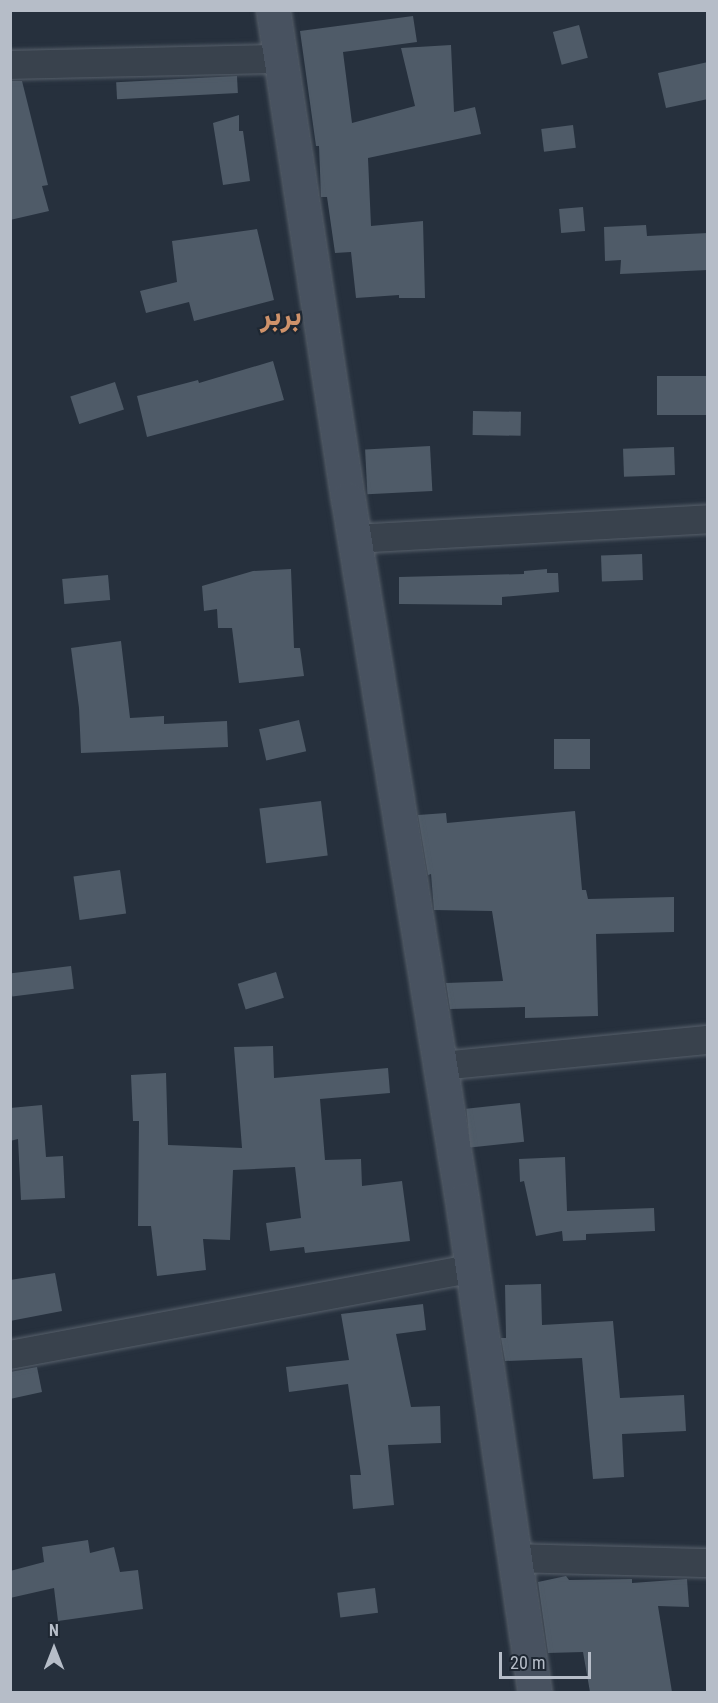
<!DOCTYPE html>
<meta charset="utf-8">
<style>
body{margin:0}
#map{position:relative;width:718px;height:1703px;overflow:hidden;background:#26303d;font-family:"Roboto Condensed",Vazirmatn,sans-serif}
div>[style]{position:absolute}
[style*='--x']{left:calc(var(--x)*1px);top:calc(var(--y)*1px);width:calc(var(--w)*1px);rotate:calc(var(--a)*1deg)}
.building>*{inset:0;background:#4f5b68;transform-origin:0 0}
.roads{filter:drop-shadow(0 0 2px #57606b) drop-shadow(0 0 2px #57606b)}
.street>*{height:28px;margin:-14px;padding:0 14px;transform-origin:14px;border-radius:14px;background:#39424d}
.secondary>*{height:33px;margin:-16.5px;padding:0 16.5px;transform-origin:16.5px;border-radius:16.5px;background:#485260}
span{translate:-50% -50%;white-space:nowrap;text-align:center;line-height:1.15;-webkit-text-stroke:4.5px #1e2732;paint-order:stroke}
.town-label{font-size:30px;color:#cf926a;font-weight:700}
.frame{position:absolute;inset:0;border:12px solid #b6bdc8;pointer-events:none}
.north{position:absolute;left:24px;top:1619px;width:60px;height:60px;-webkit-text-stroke:4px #1e2732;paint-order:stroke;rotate:0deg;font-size:16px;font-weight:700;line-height:24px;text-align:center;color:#b6bdc8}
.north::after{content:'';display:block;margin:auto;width:21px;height:27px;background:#b6bdc8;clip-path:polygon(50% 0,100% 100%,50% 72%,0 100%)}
.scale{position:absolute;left:499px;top:1652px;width:92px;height:27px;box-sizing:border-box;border:3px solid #b6bdc8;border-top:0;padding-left:8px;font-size:18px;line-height:21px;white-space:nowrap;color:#b6bdc8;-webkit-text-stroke:4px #1e2732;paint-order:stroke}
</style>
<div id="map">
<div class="building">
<i style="clip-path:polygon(413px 16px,417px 42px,343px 52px,352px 123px,415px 106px,401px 48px,451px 45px,454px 112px,475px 107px,481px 134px,368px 158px,371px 226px,423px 221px,425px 298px,399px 298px,399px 295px,356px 298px,351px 252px,335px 253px,327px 197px,321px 197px,319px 146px,316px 146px,300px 31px)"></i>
<i style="left:579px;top:25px;width:34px;height:27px;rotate:75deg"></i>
<i style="clip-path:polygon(708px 62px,708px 99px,666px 108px,658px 73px)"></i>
<i style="left:237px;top:76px;width:17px;height:121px;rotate:87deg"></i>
<i style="clip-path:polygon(10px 81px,22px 81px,48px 185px,42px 186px,49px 211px,10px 220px)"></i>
<i style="clip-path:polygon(239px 115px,239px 131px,243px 131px,250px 181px,223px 185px,213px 123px)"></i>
<i style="left:573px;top:125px;width:23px;height:32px;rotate:83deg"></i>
<i style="left:583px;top:207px;width:24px;height:24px;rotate:85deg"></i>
<i style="clip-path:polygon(646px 225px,647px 236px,708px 233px,708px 270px,620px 274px,621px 260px,605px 261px,604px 227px)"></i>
<i style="clip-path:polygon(257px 229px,274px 300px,194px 321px,189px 302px,146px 313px,140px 291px,177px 282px,172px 241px)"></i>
<i style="clip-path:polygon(273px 361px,284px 400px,147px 437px,137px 396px,198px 380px,199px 383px)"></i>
<i style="left:708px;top:376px;width:39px;height:51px;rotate:90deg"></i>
<i style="left:115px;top:382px;width:29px;height:47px;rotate:72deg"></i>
<i style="left:473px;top:411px;width:48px;height:24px;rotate:1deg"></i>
<i style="left:430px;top:446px;width:45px;height:65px;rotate:87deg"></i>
<i style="left:674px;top:447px;width:28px;height:51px;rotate:88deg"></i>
<i style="left:642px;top:554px;width:26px;height:41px;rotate:88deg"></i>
<i style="clip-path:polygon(291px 569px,294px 648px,300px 648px,304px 676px,239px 683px,232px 628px,218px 628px,217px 609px,204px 611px,202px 586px,253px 571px)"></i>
<i style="clip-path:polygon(547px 569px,547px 573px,558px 573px,559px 592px,502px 597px,502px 605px,399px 604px,399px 577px,524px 574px,524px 571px)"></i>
<i style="left:108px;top:575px;width:25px;height:46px;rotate:85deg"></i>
<i style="clip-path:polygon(121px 641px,130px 718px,164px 716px,164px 724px,227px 721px,228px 747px,81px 753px,79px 708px,71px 648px)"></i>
<i style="left:299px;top:720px;width:32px;height:41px;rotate:77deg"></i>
<i style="left:554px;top:739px;width:36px;height:30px"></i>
<i style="left:321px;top:801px;width:55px;height:62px;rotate:83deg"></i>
<i style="clip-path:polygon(575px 811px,582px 890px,586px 890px,588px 899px,674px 897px,674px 932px,596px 934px,598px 1016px,525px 1018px,525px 1007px,450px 1009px,446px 983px,503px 981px,492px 911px,434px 910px,431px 874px,428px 875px,418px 815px,446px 813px,447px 823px)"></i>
<i style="left:120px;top:870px;width:44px;height:47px;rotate:82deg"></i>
<i style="left:71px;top:966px;width:23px;height:62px;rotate:83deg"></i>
<i style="left:276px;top:972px;width:27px;height:40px;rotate:73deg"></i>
<i style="clip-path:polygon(273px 1046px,274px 1078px,388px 1068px,390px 1093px,320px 1099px,325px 1160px,361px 1159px,362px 1186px,402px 1181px,410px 1241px,305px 1253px,304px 1247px,270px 1251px,266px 1223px,301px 1218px,295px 1167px,233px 1170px,230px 1240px,203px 1239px,206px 1270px,157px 1276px,151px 1226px,138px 1226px,139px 1121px,133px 1121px,131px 1075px,166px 1073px,168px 1145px,242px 1148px,234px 1047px)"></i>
<i style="left:520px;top:1103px;width:39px;height:54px;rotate:84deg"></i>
<i style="clip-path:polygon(42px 1105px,46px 1157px,63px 1156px,65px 1198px,21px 1200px,18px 1139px,10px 1141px,10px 1108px)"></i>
<i style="clip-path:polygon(565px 1157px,567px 1211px,654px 1208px,655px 1231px,586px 1234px,586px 1240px,563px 1241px,562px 1231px,536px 1236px,524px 1181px,520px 1182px,519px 1159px)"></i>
<i style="clip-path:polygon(55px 1273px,62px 1311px,10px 1321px,10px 1280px)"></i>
<i style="clip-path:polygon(541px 1284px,542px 1325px,613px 1321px,620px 1398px,684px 1395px,686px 1431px,622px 1434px,624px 1477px,593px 1479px,582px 1358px,505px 1361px,501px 1338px,506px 1338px,505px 1285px)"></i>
<i style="clip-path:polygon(423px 1304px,426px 1330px,396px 1334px,411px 1407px,440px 1406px,441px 1443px,388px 1445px,394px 1505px,353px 1509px,350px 1475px,361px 1475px,348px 1384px,289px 1392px,286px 1367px,349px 1360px,341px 1314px)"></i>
<i style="clip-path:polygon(37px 1367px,42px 1392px,10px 1399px,10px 1372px)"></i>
<i style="clip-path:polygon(88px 1540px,90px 1553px,114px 1547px,120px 1572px,138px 1570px,143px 1609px,58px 1621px,54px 1588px,10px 1598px,10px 1571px,44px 1562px,42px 1547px)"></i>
<i style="clip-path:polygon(566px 1576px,569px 1580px,632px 1579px,632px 1583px,687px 1579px,689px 1607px,658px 1606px,672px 1692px,590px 1692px,583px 1652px,548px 1653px,538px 1582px)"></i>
<i style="left:375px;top:1588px;width:25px;height:38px;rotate:83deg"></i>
</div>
<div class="roads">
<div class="street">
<i style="--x:10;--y:65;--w:271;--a:-1.3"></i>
<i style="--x:354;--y:539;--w:355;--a:-3.2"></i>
<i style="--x:441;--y:1066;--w:268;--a:-5.6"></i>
<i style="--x:10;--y:1355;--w:471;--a:-10.6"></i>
<i style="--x:515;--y:1558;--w:193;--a:1.5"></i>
</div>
<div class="secondary">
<i style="--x:273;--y:10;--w:495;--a:81.3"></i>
<i style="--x:348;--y:499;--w:710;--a:80.76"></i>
<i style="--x:462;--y:1200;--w:497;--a:81.6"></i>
</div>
</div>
<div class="town-label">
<span style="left:281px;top:315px">بربر</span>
</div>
<div class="frame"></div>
<div class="north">N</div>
<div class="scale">20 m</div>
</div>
